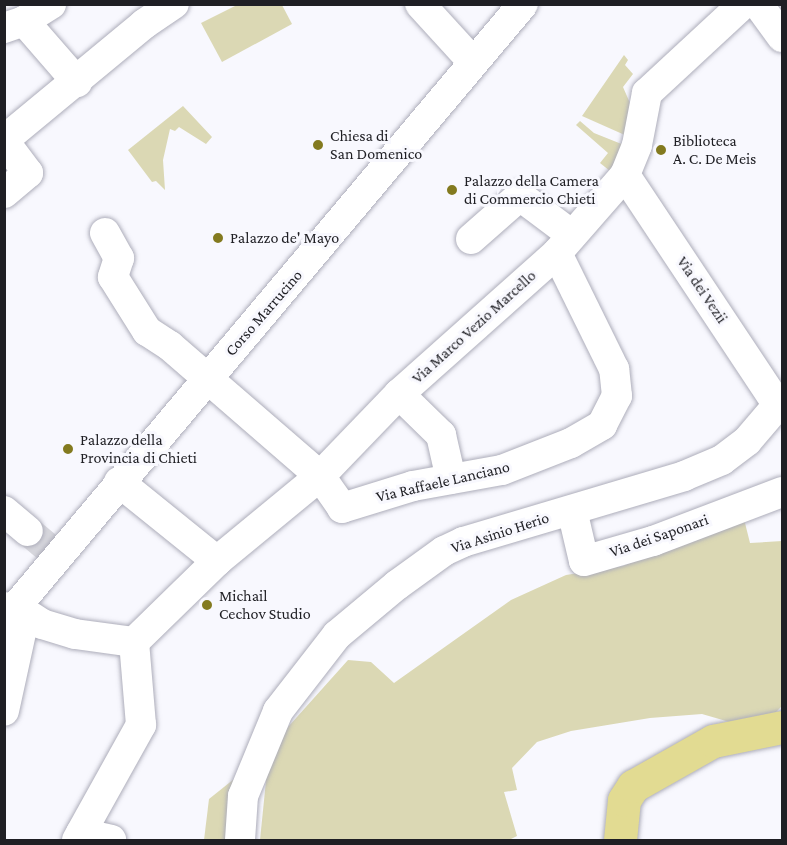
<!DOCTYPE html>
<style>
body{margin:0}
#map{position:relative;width:787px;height:845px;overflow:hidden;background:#f8f8fe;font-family:"Crimson Pro",serif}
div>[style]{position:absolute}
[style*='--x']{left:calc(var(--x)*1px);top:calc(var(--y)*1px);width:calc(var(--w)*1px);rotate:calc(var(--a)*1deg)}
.green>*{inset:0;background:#dbd8b4}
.minor-tunnel>*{height:30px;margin-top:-15px;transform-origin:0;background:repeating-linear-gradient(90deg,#d7d7dd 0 30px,transparent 0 45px)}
.roads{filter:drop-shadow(0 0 2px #adadba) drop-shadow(0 0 2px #adadba)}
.minor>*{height:30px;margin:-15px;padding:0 15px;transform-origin:15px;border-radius:15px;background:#fff}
.major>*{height:33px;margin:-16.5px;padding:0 16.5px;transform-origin:16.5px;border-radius:16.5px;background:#e2db92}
.dots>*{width:16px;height:16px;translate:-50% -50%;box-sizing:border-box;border:3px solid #f8f8fe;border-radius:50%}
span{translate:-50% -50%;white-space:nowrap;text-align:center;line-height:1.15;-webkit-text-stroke:6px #f8f8fe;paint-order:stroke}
.poi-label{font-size:16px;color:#1f1f24}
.left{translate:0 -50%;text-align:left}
.street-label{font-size:16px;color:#1f1f24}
.frame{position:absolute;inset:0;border:6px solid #1f1f24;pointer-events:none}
</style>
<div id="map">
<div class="green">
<i style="clip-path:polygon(282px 5px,292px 24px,222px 62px,201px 23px,237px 5px)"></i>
<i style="clip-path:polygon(624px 55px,628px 60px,625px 65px,633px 74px,623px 87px,633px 110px,627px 136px,582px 116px)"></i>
<i style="clip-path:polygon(183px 106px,212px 137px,206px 144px,179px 127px,175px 131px,170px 129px,163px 160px,165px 190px,156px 181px,152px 182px,128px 150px)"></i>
<i style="clip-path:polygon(580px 121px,594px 133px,624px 145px,610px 171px,600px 163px,608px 153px,576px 125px)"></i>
<i style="clip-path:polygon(743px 515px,750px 543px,782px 541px,782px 706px,776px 712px,733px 723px,702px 714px,650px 718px,571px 731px,537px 742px,512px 768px,517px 790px,504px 792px,517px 836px,509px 840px,260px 840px,268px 761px,288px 727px,348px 660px,371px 662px,394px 683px,511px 600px,566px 575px,623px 566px)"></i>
<i style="clip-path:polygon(234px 779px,227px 840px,204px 840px,209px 799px)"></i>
</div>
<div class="minor-tunnel">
<i style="--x:28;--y:531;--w:26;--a:40"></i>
</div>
<div class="roads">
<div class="minor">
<i style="--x:420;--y:4;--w:79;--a:47.6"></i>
<i style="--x:758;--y:4;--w:41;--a:54"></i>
<i style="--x:24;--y:21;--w:81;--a:49"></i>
<i style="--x:4;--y:28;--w:21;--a:-19"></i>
<i style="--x:24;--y:21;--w:32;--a:-32"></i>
<i style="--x:4;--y:140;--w:182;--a:-39.6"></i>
<i style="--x:144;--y:24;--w:36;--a:-34"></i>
<i style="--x:4;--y:141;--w:40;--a:53"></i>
<i style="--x:28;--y:173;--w:31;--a:140"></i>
<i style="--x:625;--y:175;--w:276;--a:56.4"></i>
<i style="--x:105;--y:233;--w:29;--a:61"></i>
<i style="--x:119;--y:258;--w:20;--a:108"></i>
<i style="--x:113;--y:277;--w:64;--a:57.8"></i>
<i style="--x:147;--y:331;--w:27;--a:33"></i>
<i style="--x:170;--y:346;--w:198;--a:40.9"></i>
<i style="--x:320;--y:476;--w:39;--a:55"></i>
<i style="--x:342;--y:508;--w:74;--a:-17.2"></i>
<i style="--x:413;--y:486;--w:90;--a:-10.2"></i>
<i style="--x:502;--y:470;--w:74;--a:-21.4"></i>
<i style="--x:571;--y:443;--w:36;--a:-30"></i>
<i style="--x:602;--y:425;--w:33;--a:-63"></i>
<i style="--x:617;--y:396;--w:27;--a:-96"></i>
<i style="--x:614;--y:369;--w:129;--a:-116.2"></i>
<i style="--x:471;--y:239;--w:65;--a:-41.3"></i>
<i style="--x:520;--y:196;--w:65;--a:36.9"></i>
<i style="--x:399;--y:394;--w:59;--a:44.3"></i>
<i style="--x:441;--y:435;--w:45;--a:77.2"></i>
<i style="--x:119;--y:482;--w:126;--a:38.9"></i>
<i style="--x:572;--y:510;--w:52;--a:76.8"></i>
<i style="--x:584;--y:561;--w:72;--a:-16.2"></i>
<i style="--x:653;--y:541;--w:138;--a:-20.8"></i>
<i style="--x:4;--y:511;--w:31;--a:40"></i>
<i style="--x:4;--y:607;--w:23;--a:31"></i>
<i style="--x:24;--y:619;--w:94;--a:102.3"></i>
<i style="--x:16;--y:607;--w:31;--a:33"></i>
<i style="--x:42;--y:624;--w:34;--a:17"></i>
<i style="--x:75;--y:634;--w:60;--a:7.7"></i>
<i style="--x:134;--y:642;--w:116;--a:-44.3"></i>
<i style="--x:217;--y:561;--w:134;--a:-39.5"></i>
<i style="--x:320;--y:476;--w:114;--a:-46.1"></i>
<i style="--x:399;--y:394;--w:212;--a:-41.7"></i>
<i style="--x:557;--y:253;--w:103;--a:-48.9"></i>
<i style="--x:625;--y:175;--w:32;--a:-68"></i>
<i style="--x:637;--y:145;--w:53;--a:-79.1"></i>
<i style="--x:647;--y:93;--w:131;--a:-42.8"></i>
<i style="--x:4;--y:621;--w:806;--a:-49.93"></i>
<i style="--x:81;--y:833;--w:31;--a:13"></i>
<i style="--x:77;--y:840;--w:132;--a:-60.9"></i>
<i style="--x:141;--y:725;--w:83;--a:-94.8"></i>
<i style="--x:240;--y:840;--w:44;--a:-86.1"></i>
<i style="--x:243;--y:796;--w:92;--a:-67.6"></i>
<i style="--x:278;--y:711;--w:96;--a:-52.2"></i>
<i style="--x:337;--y:635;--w:78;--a:-39.8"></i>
<i style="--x:397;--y:585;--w:58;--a:-35.9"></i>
<i style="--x:444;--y:551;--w:21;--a:-25"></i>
<i style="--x:463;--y:542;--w:231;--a:-16.6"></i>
<i style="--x:684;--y:476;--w:41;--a:-22.8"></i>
<i style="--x:722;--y:460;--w:31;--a:-37"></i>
<i style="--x:747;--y:441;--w:54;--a:-49.5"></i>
</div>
<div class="major">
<i style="--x:620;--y:840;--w:40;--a:-84.3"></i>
<i style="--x:624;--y:800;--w:17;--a:-57"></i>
<i style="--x:633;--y:786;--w:92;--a:-29.4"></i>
<i style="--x:713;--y:741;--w:70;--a:-11.5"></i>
</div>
</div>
<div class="dots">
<i style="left:318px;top:145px;background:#837a1f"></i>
<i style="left:661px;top:150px;background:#837a1f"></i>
<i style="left:452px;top:190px;background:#837a1f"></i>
<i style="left:218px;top:238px;background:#837a1f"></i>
<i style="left:68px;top:449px;background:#837a1f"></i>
<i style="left:207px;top:605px;background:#837a1f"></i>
</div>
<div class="poi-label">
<span class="left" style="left:330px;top:145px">Chiesa di<br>San Domenico</span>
<span class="left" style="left:673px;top:150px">Biblioteca<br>A. C. De Meis</span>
<span class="left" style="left:464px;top:190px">Palazzo della Camera<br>di Commercio Chieti</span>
<span class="left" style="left:230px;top:238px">Palazzo de' Mayo</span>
<span class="left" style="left:80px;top:449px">Palazzo della<br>Provincia di Chieti</span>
<span class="left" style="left:219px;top:605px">Michail<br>Cechov Studio</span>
</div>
<div class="street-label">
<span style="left:702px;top:290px;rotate:56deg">Via dei Vezii</span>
<span style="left:264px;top:313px;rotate:-49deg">Corso Marrucino</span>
<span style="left:474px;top:327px;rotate:-42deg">Via Marco Vezio Marcello</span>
<span style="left:443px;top:482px;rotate:-13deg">Via Raffaele Lanciano</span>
<span style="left:500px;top:533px;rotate:-18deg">Via Asinio Herio</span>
<span style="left:659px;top:536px;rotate:-19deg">Via dei Saponari</span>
</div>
<div class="frame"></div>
</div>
